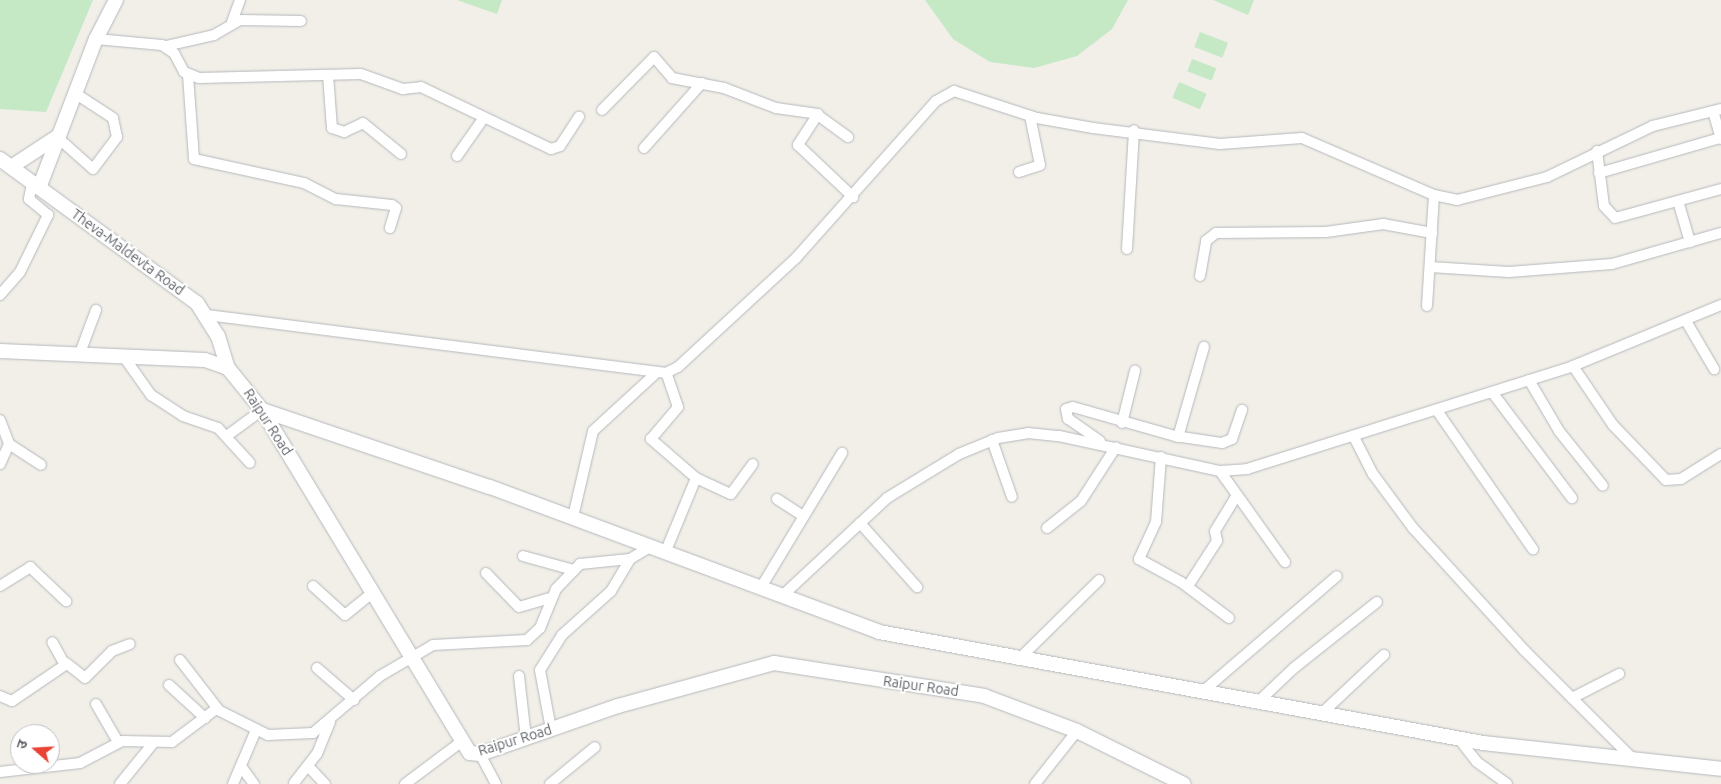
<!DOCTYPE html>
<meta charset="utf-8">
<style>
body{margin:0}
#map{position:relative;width:1721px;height:784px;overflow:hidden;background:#f1efe8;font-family:Ubuntu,"Noto Sans Devanagari",sans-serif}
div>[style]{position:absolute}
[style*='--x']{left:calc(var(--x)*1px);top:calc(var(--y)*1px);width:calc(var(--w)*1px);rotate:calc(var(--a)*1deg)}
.green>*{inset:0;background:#c5e8c5;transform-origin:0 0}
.roads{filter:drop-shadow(0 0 1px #b5b8bc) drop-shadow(0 0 1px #b5b8bc)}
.street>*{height:10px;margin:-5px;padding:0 5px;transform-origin:5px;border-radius:5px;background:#fff}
.secondary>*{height:14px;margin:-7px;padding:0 7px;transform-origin:7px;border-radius:7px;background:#fff}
span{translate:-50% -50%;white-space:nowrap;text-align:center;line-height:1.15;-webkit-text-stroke:4px #fff;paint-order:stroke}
.street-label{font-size:14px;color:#5f6368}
.north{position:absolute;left:10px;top:724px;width:50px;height:50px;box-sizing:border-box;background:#fff;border:1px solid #bfc1c3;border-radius:50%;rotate:289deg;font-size:14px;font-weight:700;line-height:20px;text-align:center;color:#5f6368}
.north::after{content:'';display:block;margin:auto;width:18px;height:22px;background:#ea4335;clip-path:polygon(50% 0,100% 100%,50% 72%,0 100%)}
</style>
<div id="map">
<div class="green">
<i style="clip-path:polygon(0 0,93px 0,46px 112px,0 109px)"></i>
<i style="clip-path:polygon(457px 0,502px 0,497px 14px)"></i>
<i style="clip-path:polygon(925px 0,1128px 0,1112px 29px,1077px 56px,1034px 68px,990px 62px,953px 39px)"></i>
<i style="clip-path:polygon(1213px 0,1254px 0,1248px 15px)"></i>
<i style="left:1200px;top:32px;width:30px;height:16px;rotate:21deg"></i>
<i style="left:1192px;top:59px;width:26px;height:13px;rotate:21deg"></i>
<i style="left:1179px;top:82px;width:30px;height:17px;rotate:23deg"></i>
</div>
<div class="roads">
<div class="street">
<i style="--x:232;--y:22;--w:23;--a:-70"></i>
<i style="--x:96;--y:39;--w:66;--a:5.2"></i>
<i style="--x:162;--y:45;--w:14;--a:34"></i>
<i style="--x:174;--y:53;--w:21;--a:62"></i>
<i style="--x:184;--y:72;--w:16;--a:22"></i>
<i style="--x:199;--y:78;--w:162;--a:-1.4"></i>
<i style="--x:361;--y:74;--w:45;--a:19.7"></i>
<i style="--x:403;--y:89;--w:18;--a:-6"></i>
<i style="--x:421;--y:87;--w:144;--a:25.5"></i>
<i style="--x:551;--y:149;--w:9;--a:-18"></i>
<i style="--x:560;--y:146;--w:35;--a:-57"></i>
<i style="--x:166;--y:46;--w:49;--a:-12.9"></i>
<i style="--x:214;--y:35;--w:30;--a:-30"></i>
<i style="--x:240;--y:20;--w:61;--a:0.9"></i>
<i style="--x:188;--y:75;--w:84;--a:85.9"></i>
<i style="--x:194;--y:159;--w:113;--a:12.3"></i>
<i style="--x:304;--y:183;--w:36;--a:27"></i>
<i style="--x:336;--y:199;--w:56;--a:6.1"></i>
<i style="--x:392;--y:205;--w:5;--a:37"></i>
<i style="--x:396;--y:208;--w:21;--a:107"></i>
<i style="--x:328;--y:75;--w:53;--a:85.7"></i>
<i style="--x:332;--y:128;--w:13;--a:18"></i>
<i style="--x:344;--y:132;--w:21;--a:-25"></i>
<i style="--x:363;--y:123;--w:49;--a:39.2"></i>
<i style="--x:602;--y:110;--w:74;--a:-45.5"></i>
<i style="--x:654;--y:57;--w:28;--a:49"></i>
<i style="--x:672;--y:78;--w:53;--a:10.9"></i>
<i style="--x:724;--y:88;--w:56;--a:21"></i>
<i style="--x:776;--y:108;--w:42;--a:8.1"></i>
<i style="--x:818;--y:114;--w:37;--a:123"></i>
<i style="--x:798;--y:145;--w:76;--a:43.4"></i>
<i style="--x:1713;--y:111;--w:29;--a:74"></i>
<i style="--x:819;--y:116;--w:36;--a:36"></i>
<i style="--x:57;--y:137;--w:48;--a:41.6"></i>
<i style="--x:93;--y:169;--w:40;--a:-53"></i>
<i style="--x:117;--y:137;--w:19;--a:-102"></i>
<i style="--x:113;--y:118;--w:44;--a:-147"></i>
<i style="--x:644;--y:148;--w:87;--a:-48.3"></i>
<i style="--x:1597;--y:151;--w:55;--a:82.7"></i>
<i style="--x:1604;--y:206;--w:16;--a:47"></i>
<i style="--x:1615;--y:218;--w:110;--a:-15.3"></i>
<i style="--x:457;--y:156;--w:45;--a:-54.9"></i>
<i style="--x:1019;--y:172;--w:22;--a:-18"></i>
<i style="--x:1040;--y:165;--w:50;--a:-101.5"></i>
<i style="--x:1599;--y:173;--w:126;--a:-16.1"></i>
<i style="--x:1678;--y:201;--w:43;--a:73.7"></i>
<i style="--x:1127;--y:249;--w:119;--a:-86.6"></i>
<i style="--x:1430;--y:267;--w:79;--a:3.6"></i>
<i style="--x:1509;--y:272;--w:103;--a:-4.4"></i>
<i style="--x:1612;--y:264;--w:113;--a:-15.9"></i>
<i style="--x:1200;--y:276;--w:36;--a:-80"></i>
<i style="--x:1206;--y:241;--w:13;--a:-39"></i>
<i style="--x:1216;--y:233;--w:110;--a:-0.5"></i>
<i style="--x:1326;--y:232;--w:58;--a:-8"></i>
<i style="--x:1383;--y:224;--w:50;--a:10.4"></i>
<i style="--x:0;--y:295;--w:30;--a:-49"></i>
<i style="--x:20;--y:272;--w:64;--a:-63.8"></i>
<i style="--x:48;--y:215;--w:25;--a:-140"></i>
<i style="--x:29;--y:199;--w:16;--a:-79"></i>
<i style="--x:1427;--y:306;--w:111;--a:-86.4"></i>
<i style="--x:207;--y:315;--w:463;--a:7.2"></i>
<i style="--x:666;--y:373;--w:13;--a:-27"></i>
<i style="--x:678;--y:367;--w:161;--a:-42.7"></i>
<i style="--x:796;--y:258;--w:210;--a:-48.3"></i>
<i style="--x:936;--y:101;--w:21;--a:-29"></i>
<i style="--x:954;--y:91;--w:87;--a:18"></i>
<i style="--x:1037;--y:118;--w:57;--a:10.1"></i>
<i style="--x:1093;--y:128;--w:128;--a:7.2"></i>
<i style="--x:1220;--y:144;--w:82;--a:-4.2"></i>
<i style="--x:1302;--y:138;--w:144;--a:23.4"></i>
<i style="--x:1434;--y:195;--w:24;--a:12"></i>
<i style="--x:1457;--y:200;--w:93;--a:-14.3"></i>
<i style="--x:1547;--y:177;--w:118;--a:-25.7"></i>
<i style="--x:1653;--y:126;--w:70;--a:-14"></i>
<i style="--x:1686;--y:321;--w:56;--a:59.7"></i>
<i style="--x:80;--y:353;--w:46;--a:-69.6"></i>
<i style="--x:124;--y:357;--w:47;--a:54.6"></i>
<i style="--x:151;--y:395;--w:38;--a:33"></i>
<i style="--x:183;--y:416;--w:37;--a:19"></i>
<i style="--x:218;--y:428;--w:47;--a:47.6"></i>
<i style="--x:1573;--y:366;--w:71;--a:55.9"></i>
<i style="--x:1613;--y:425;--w:76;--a:46.1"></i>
<i style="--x:1666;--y:480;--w:15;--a:-4"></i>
<i style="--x:1681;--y:479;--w:47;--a:-32"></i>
<i style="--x:1529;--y:380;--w:59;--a:59.5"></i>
<i style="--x:1559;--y:431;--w:70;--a:51.3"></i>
<i style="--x:1492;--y:392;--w:133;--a:53"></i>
<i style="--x:1438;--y:412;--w:167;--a:55.3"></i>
<i style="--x:0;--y:420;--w:26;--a:69"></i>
<i style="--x:9;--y:444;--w:22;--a:114"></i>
<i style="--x:1122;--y:423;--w:54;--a:-76"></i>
<i style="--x:228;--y:435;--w:42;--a:-36.3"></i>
<i style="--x:1178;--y:437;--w:94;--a:-73.9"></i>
<i style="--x:1355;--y:439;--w:39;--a:63"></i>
<i style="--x:1373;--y:474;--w:67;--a:53.5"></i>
<i style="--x:1413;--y:528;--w:165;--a:47.7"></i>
<i style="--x:1524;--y:650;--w:151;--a:45"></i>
<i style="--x:992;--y:440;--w:60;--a:70.7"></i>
<i style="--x:1100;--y:441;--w:39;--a:-145"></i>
<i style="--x:1068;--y:419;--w:10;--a:-101"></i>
<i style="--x:1066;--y:409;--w:7;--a:-16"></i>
<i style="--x:1073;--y:407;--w:106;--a:15.9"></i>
<i style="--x:1175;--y:436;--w:48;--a:8.5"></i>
<i style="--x:1222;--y:443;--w:11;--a:-22"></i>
<i style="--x:1232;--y:439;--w:31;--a:-71"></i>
<i style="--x:9;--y:444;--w:38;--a:33"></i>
<i style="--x:1161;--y:457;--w:65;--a:94.4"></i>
<i style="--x:1156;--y:522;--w:41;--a:114.7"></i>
<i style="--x:1139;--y:559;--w:48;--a:28.7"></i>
<i style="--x:1181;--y:582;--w:60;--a:36.9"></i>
<i style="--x:1220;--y:471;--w:112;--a:54.5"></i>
<i style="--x:696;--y:478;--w:38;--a:25"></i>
<i style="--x:731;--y:494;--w:37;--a:-54"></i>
<i style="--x:777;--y:499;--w:30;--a:33"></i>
<i style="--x:573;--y:517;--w:88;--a:-76.9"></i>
<i style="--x:593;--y:431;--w:83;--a:-42.6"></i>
<i style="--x:860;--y:523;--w:86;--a:48.3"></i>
<i style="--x:1047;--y:528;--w:43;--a:-38.5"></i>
<i style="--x:1081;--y:501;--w:64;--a:-57.1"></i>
<i style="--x:665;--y:553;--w:81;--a:-67.5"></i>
<i style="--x:696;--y:478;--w:60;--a:-139.1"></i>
<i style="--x:651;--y:439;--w:42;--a:-49.8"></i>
<i style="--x:678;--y:407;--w:36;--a:-109"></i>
<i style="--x:523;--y:556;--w:53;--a:15.4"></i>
<i style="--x:486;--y:573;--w:47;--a:45.9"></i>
<i style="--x:519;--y:607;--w:32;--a:-16"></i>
<i style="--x:0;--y:586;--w:36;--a:-32"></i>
<i style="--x:30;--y:567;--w:50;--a:43.4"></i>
<i style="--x:313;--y:586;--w:43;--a:42.2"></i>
<i style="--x:345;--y:615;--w:36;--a:-39"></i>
<i style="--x:1188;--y:586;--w:54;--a:-57.2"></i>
<i style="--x:1217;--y:541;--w:10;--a:-101"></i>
<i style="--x:1215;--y:531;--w:42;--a:-58.6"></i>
<i style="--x:760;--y:589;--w:159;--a:-58.9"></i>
<i style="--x:781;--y:597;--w:145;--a:-43"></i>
<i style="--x:887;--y:498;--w:84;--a:-31.4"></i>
<i style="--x:959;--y:454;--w:42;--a:-22.3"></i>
<i style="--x:998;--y:438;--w:30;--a:-9"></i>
<i style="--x:1028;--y:433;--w:31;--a:6"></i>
<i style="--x:1059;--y:436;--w:165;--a:12.3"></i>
<i style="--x:1220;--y:471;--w:27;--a:-4"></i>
<i style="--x:1247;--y:469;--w:342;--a:-17.5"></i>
<i style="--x:1573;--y:366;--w:160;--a:-22.4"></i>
<i style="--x:180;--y:660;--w:62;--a:52.2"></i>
<i style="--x:1018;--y:660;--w:114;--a:-44.6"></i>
<i style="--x:66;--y:663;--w:24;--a:38"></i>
<i style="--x:85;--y:678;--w:38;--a:-45"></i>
<i style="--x:112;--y:651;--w:19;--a:-21"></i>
<i style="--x:317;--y:668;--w:49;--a:40.9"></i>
<i style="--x:519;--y:676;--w:62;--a:83.6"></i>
<i style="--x:169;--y:685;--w:49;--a:42.5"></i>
<i style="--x:1201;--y:693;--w:179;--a:-40.7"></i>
<i style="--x:0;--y:696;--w:13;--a:23"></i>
<i style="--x:12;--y:701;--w:64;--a:-34.2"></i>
<i style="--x:65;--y:665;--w:26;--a:-119"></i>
<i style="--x:1572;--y:698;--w:53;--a:-27.1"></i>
<i style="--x:1257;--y:703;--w:51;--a:-43.4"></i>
<i style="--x:1294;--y:668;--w:106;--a:-38.5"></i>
<i style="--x:96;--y:704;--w:44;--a:59.9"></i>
<i style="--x:1320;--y:715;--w:88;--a:-43.2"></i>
<i style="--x:551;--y:729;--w:60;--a:-100.6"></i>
<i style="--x:540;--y:670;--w:41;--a:-57.8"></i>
<i style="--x:562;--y:635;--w:66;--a:-41.9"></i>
<i style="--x:611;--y:591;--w:37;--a:-59"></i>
<i style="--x:1459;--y:739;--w:29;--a:52"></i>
<i style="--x:1477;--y:762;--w:37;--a:36"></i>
<i style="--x:480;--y:754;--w:34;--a:62"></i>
<i style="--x:308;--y:766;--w:25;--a:47"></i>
<i style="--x:243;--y:769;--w:19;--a:54"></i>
<i style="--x:0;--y:772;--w:81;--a:-6.4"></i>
<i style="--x:80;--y:763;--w:47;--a:-27.6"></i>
<i style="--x:122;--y:741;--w:50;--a:1.1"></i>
<i style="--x:172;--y:742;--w:55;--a:-36.9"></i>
<i style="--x:216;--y:709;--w:58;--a:26.6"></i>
<i style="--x:268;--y:735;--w:45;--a:-2.5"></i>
<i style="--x:313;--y:733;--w:88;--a:-40.4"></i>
<i style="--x:380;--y:676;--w:61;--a:-30.3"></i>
<i style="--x:433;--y:645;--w:94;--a:-3"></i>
<i style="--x:527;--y:640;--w:18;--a:-43"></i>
<i style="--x:540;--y:628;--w:42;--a:-67.7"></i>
<i style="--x:556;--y:589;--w:35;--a:-46"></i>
<i style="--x:580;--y:564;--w:50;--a:-5.7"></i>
<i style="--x:630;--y:559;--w:23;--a:-31"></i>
<i style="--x:294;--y:783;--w:37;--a:-52"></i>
<i style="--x:317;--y:754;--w:35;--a:-68"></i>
<i style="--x:120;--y:784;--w:54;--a:-51"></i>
<i style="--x:233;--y:784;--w:59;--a:-66.9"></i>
<i style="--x:405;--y:784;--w:70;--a:-36.9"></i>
<i style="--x:550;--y:784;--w:58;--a:-39.4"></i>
<i style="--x:1035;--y:784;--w:68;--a:-51.6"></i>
</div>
<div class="secondary">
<i style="--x:0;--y:159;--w:244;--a:36.2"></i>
<i style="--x:197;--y:303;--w:39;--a:58"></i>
<i style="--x:218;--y:336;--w:34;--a:73"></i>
<i style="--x:11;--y:167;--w:55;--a:-33.1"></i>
<i style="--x:39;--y:188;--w:160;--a:-69.1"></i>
<i style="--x:96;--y:39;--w:44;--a:-62.9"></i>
<i style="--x:0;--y:351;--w:205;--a:2.5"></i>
<i style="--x:205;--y:360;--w:24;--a:19"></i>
<i style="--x:228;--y:368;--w:54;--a:51"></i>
<i style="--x:262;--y:410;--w:401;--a:58.8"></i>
<i style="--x:470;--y:753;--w:10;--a:6"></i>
<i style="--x:480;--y:754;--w:146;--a:-19.2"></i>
<i style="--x:618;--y:706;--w:162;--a:-15.4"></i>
<i style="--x:774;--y:663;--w:213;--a:8.9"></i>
<i style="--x:984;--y:696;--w:99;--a:20.6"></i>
<i style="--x:1077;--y:731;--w:119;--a:26.4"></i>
<i style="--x:262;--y:410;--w:241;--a:18.7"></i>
<i style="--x:490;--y:487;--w:415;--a:20.4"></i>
<i style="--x:879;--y:632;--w:614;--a:10.41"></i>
<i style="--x:1483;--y:743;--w:239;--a:6.2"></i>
</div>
</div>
<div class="street-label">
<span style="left:128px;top:252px;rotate:36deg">Theva-Maldevta Road</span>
<span style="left:268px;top:422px;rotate:57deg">Raipur Road</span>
<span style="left:921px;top:686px;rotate:8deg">Raipur Road</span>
<span style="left:515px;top:740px;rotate:-17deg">Raipur Road</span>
</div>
<div class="north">उ</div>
</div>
